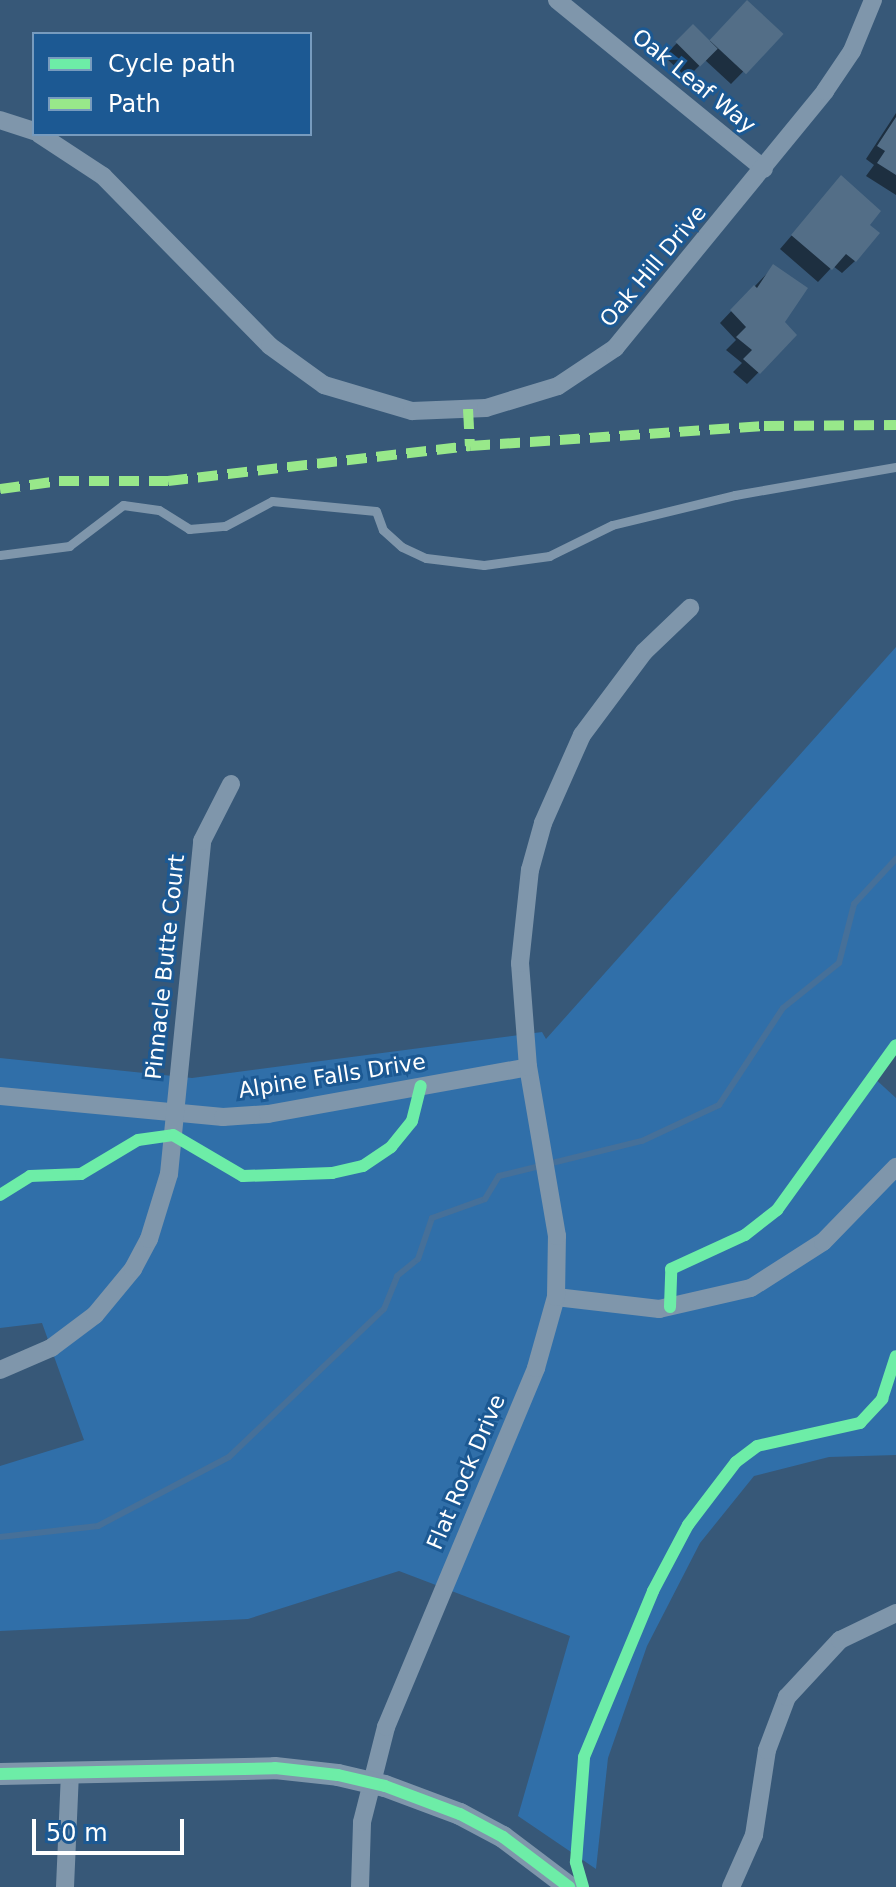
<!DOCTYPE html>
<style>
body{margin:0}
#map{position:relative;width:896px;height:1887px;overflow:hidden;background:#375878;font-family:"DejaVu Sans",sans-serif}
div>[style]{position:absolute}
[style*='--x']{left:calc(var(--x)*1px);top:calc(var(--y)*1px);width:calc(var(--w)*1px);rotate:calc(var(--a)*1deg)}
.green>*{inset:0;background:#306fa9}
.shadow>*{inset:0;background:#0007}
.stream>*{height:6px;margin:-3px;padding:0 3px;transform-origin:3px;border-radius:3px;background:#467099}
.building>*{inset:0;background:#536e87;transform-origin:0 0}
.service>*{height:9px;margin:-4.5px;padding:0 4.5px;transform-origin:4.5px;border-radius:4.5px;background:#7f96ab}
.minor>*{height:18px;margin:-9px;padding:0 9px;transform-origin:9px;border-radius:9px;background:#7f96ab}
.tertiary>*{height:22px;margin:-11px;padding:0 11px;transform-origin:11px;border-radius:11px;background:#7f96ab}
.quiet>*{height:10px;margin-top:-5px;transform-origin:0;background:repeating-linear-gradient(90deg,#98e88a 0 20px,transparent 0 30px)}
.cycleway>*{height:12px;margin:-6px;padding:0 6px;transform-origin:6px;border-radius:6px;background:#6deda7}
span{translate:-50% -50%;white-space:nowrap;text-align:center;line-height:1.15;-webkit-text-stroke:6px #1c5993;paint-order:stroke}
.street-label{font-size:22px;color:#fff}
.legend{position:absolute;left:32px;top:32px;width:280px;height:104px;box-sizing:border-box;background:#1c5993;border:2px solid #779bbe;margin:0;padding:10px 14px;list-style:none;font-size:24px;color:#fff}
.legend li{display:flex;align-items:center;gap:16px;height:40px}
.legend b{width:40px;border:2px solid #779bbe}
.scale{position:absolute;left:32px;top:1819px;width:152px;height:36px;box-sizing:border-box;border:4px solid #fff;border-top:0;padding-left:10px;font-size:24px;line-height:28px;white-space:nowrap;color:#fff;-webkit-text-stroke:6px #1c5993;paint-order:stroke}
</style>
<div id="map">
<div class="green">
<i style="clip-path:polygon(896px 647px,896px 1055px,872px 1076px,896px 1098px,896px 1455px,829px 1457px,754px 1476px,700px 1543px,647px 1646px,608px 1758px,596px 1869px,518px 1816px,570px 1636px,399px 1571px,248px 1619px,0 1631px,0 1466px,84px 1440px,42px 1323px,0 1328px,0 1058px,192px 1078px,542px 1032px,546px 1039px)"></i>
</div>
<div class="shadow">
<i style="clip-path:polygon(747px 3px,780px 34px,731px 84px,705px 60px,687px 78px,664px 56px,693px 27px,708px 43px)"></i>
<i style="clip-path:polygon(896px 113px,896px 195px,866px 176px,874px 165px,866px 159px)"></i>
<i style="clip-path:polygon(841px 178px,867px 226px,855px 261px,842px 273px,833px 266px,818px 282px,780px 249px)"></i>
<i style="clip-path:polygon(774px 266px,782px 323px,795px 335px,747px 384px,733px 372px,742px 363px,726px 350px,736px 340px,720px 323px)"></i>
</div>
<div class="stream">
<i style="--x:0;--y:1537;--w:99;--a:-6.4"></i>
<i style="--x:98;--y:1526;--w:148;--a:-27.8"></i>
<i style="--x:229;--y:1457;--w:214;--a:-43.7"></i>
<i style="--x:384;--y:1309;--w:35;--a:-68"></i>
<i style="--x:397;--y:1276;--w:27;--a:-39"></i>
<i style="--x:418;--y:1259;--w:43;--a:-71.1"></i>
<i style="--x:432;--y:1218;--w:56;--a:-19.7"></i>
<i style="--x:485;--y:1199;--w:27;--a:-59"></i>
<i style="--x:499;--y:1176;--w:147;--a:-13.8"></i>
<i style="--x:642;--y:1141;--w:85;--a:-25.1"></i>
<i style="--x:719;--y:1105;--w:116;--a:-56.6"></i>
<i style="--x:783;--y:1008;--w:72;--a:-38.8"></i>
<i style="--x:839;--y:963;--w:61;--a:-75.7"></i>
<i style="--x:854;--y:904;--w:62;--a:-47"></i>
</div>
<div class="building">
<i style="left:747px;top:0;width:50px;height:55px;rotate:43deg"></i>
<i style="left:693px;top:24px;width:35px;height:25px;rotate:45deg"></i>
<i style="clip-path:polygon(896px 117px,896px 175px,877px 163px,885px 151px,877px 146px)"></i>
<i style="clip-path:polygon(841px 175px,881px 211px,870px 225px,880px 233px,856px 262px,846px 254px,832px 270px,791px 235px)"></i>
<i style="clip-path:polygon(773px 264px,808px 288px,785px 322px,797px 335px,760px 374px,743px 359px,752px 350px,736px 337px,746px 327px,730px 310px,754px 285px,757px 288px)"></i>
</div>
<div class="service">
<i style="--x:0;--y:555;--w:70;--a:-7.4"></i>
<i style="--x:69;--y:546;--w:68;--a:-37.2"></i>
<i style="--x:123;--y:505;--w:36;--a:8"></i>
<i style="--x:159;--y:510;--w:36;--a:32"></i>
<i style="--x:189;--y:529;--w:36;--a:-5"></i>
<i style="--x:225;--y:526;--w:53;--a:-28"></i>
<i style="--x:272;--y:501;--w:104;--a:5.5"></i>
<i style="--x:376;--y:511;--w:20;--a:70"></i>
<i style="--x:383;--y:530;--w:25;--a:42"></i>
<i style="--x:402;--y:547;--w:26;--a:25"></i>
<i style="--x:426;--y:558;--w:58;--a:6.9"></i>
<i style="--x:484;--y:565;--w:66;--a:-7.9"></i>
<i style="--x:549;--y:556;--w:70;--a:-26.2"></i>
<i style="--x:612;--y:525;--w:127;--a:-13.7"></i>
<i style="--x:735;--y:495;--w:163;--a:-9.9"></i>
</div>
<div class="minor">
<i style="--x:557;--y:0;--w:267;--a:39.2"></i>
<i style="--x:0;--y:120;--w:36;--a:18"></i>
<i style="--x:39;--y:134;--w:77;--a:33.3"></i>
<i style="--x:103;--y:176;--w:238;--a:45.5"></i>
<i style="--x:270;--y:346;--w:67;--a:35.8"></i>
<i style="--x:324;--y:385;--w:92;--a:16.5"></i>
<i style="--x:412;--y:411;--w:74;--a:-2.3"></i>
<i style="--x:486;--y:408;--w:75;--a:-17"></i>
<i style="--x:558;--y:386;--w:69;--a:-33.7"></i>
<i style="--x:615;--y:348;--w:332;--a:-50.7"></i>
<i style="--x:825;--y:91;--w:48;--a:-56"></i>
<i style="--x:852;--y:51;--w:55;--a:-67.6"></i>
<i style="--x:0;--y:1096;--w:224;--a:5.4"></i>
<i style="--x:223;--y:1117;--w:45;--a:-3.8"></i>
<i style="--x:268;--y:1114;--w:264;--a:-10.2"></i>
<i style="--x:556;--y:1297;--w:104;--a:6.6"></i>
<i style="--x:659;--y:1309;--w:94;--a:-12.9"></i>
<i style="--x:751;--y:1288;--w:85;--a:-32.6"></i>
<i style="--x:823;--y:1242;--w:105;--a:-45.8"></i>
<i style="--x:0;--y:1370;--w:56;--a:-23.3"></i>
<i style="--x:51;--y:1348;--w:55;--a:-36.9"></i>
<i style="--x:95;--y:1315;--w:60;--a:-50.4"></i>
<i style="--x:133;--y:1269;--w:34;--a:-62"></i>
<i style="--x:149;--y:1239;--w:68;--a:-72.9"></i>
<i style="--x:169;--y:1174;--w:335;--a:-84.3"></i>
<i style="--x:202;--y:841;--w:64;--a:-63"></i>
<i style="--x:65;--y:1887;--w:115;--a:-87.5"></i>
<i style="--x:360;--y:1887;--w:65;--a:-88.2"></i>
<i style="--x:362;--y:1822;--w:98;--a:-75.8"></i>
<i style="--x:386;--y:1727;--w:389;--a:-67.3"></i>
<i style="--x:536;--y:1368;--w:74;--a:-74.3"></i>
<i style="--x:556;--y:1297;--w:61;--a:-89.1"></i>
<i style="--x:557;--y:1236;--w:171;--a:-99.7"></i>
<i style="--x:528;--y:1067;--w:104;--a:-94.4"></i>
<i style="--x:520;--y:963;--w:94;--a:-83.9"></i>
<i style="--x:530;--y:870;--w:49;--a:-74.5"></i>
<i style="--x:543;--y:823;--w:96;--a:-66.1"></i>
<i style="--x:582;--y:735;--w:104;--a:-53.2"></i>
<i style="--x:644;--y:652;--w:64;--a:-43.7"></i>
<i style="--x:731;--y:1887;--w:57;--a:-66.1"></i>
<i style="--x:754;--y:1835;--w:86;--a:-81.3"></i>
<i style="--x:767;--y:1750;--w:57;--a:-69.3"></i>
<i style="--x:787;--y:1697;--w:78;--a:-47.1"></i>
<i style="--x:840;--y:1640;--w:62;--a:-25.7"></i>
</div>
<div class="tertiary">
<i style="--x:0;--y:1774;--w:275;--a:-1.2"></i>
<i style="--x:275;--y:1768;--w:63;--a:6.3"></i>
<i style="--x:338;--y:1775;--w:48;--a:13.2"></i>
<i style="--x:385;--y:1786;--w:80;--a:20.5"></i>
<i style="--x:460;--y:1814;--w:49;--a:28.1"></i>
<i style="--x:503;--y:1837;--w:83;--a:37.1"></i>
</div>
<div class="quiet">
<i style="--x:468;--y:409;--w:37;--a:87"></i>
<i style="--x:0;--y:489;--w:60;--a:-7.7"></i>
<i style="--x:59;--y:481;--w:109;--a:0"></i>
<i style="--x:168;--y:481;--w:304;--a:-6.6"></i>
<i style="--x:470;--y:446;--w:295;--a:-3.9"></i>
<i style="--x:764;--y:426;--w:132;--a:-0.4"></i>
</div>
<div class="cycleway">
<i style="--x:0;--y:1195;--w:36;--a:-32"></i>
<i style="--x:30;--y:1176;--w:51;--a:-2.2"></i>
<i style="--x:81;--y:1174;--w:66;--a:-30.8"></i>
<i style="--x:138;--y:1140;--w:35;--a:-8"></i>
<i style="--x:173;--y:1135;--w:81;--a:30.4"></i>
<i style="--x:243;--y:1176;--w:89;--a:-1.9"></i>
<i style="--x:332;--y:1173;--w:32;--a:-13"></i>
<i style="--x:363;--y:1166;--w:34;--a:-34"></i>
<i style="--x:391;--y:1147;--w:33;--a:-51"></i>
<i style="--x:412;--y:1121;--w:36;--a:-76"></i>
<i style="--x:670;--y:1307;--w:38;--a:-88"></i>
<i style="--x:671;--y:1269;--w:81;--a:-24.7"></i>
<i style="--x:745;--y:1235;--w:41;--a:-38"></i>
<i style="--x:777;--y:1210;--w:203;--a:-54.2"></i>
<i style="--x:0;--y:1774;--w:275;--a:-1.2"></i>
<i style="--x:275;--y:1768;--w:63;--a:6.3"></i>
<i style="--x:338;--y:1775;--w:48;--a:13.2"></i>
<i style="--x:385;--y:1786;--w:80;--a:20.5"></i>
<i style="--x:460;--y:1814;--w:49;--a:28.1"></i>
<i style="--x:503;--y:1837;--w:83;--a:37.1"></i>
<i style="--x:583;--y:1887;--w:26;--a:-106"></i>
<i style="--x:576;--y:1862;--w:105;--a:-85.6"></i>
<i style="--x:584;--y:1757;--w:180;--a:-67.4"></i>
<i style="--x:653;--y:1591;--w:75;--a:-62.1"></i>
<i style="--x:688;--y:1525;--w:79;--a:-52.7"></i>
<i style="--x:736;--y:1462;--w:26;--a:-37"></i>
<i style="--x:757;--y:1446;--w:106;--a:-12.6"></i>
<i style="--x:860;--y:1423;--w:33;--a:-47"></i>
<i style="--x:882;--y:1399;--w:45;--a:-72"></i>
</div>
<div class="street-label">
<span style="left:694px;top:81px;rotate:39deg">Oak Leaf Way</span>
<span style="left:653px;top:266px;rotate:-50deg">Oak Hill Drive</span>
<span style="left:165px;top:967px;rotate:-84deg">Pinnacle Butte Court</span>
<span style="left:332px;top:1076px;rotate:-9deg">Alpine Falls Drive</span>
<span style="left:466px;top:1472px;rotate:-67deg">Flat Rock Drive</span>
</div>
<ul class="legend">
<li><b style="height:10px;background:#6deda7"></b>Cycle path</li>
<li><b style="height:10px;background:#98e88a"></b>Path</li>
</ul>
<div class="scale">50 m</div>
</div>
